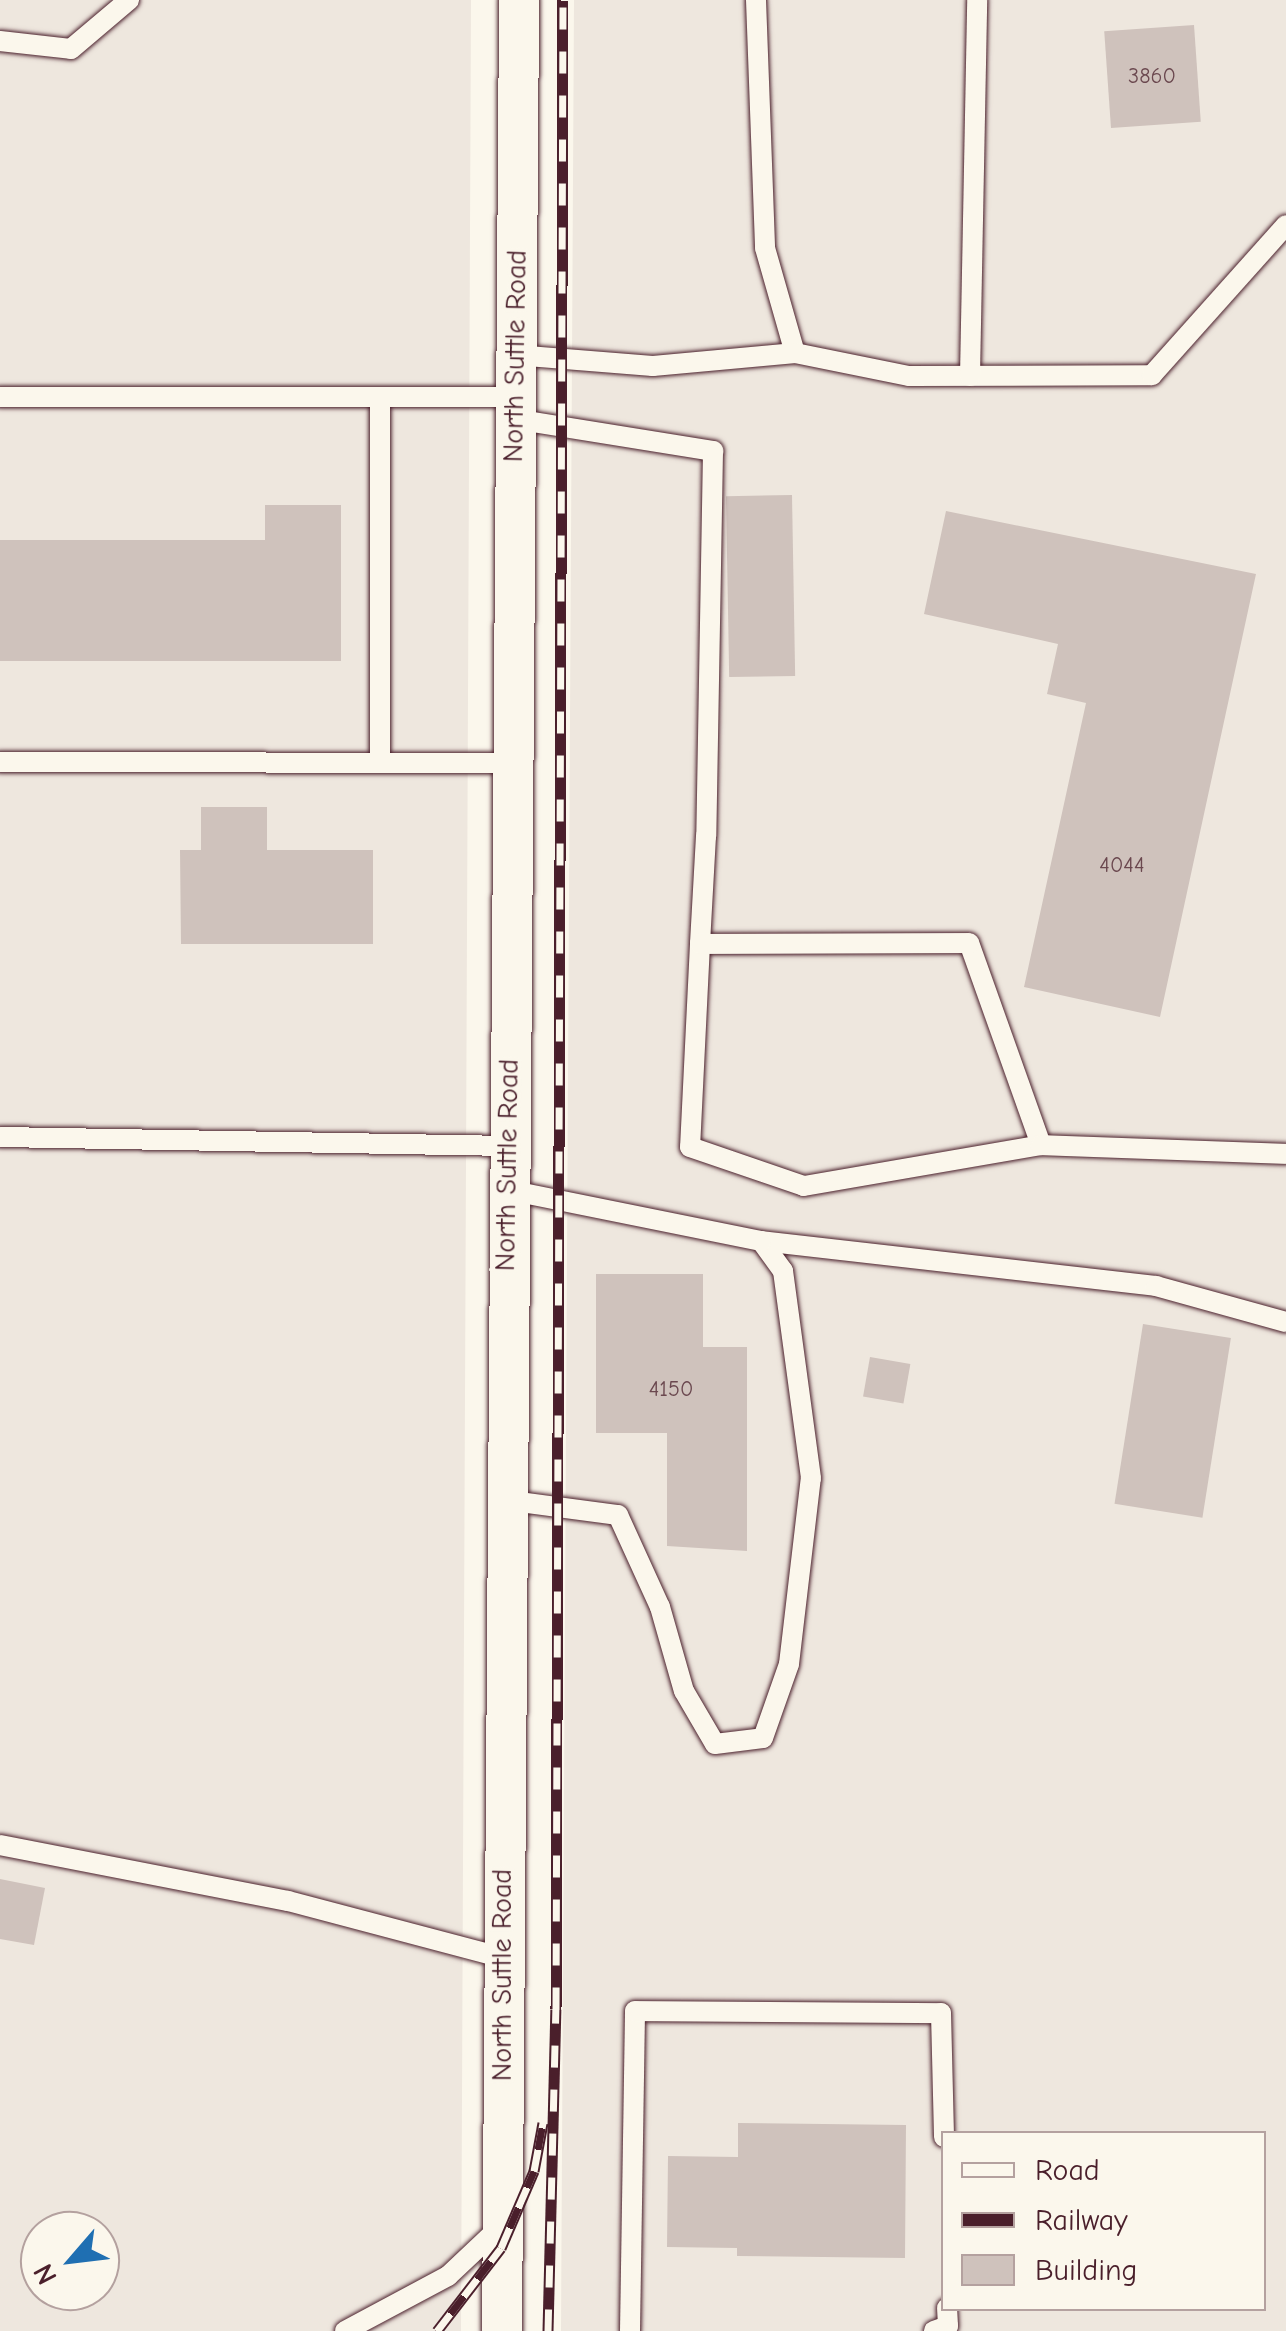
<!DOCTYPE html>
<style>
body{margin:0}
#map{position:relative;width:1286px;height:2331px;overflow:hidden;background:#fbf7ec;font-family:"Comic Neue",sans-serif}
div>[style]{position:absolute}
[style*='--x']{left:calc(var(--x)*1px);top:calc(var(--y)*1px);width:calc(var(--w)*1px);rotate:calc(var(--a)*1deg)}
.built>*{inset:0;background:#eee7de}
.building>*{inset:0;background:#cfc2bc;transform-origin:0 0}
.roads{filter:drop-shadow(0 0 2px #4a1f2b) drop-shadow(0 0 2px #4a1f2b)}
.service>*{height:20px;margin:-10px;padding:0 10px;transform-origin:10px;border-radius:10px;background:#fbf7ec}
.minor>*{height:40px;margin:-20px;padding:0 20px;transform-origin:20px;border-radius:20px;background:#fbf7ec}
.rail>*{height:11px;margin-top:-5.5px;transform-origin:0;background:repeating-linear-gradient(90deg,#fbf7ec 0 22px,#4a1f2b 0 44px);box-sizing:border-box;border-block:2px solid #4a1f2b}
span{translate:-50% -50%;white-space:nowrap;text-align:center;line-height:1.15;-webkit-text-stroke:8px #fbf7ec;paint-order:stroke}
.number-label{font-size:22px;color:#6b484f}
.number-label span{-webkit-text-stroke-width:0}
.street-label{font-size:28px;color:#4a1f2b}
.legend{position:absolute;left:941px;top:2131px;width:325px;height:180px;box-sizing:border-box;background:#fbf7ec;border:2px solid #b4a19f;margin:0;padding:12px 18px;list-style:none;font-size:30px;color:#4a1f2b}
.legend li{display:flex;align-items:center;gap:20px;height:50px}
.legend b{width:50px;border:2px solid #b4a19f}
.north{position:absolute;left:20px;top:2211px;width:100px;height:100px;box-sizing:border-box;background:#fbf7ec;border:2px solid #b4a19f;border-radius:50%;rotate:242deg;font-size:28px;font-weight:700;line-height:40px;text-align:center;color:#4a1f2b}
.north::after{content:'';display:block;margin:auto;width:35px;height:45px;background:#1f6fb2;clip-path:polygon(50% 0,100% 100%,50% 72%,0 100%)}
</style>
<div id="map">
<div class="built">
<i style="clip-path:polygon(evenodd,0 0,471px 0,461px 2331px,0 2331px,0 0,40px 2231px,100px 2231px,100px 2291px,40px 2291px,40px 2231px)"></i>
<i style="clip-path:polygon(evenodd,574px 0,1286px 0,1286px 2331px,561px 2331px,574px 0,944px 2134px,1264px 2134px,1264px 2308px,944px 2308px,944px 2134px)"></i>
</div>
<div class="building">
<i style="left:1194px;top:25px;width:97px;height:90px;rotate:86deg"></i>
<i style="left:792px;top:495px;width:181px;height:66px;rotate:89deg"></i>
<i style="clip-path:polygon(265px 505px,341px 505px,341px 661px,0 661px,0 540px,265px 540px)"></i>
<i style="clip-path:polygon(946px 511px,1256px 574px,1160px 1017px,1024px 987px,1086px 703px,1047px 694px,1058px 644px,924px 614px)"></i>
<i style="clip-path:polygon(201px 807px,267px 807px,267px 850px,373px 850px,373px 944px,181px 944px,180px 850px,201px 850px)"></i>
<i style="clip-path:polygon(596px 1274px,703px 1274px,703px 1347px,747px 1347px,747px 1551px,667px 1546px,667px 1433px,596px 1433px)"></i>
<i style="left:1143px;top:1324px;width:89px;height:182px;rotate:9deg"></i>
<i style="left:870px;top:1357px;width:41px;height:40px;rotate:10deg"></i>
<i style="clip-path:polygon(0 1879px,45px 1888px,34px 1945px,0 1939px)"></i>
<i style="clip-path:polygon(738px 2123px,906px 2125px,905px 2258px,737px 2256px,737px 2248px,667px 2247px,668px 2156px,738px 2157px)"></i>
</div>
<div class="roads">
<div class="service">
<i style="--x:756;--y:0;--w:248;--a:87.9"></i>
<i style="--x:765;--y:248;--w:109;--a:74.1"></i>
<i style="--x:795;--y:353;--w:116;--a:11.4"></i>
<i style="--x:909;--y:376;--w:243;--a:-0.2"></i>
<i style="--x:1152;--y:375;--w:201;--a:-48.2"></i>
<i style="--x:0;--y:41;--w:71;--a:6.4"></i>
<i style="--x:71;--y:49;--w:76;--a:-40.2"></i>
<i style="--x:515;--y:355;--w:138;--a:4.6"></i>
<i style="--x:653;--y:366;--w:143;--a:-5.2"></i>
<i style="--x:970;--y:376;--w:376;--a:-88.9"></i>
<i style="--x:0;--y:397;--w:514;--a:0"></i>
<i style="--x:380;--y:397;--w:366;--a:90"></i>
<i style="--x:514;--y:419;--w:202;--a:9.1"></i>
<i style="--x:713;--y:451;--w:385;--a:91"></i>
<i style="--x:706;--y:836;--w:108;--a:93.2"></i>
<i style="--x:700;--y:944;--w:203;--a:92.8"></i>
<i style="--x:690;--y:1147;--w:120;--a:18.9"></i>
<i style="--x:804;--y:1186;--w:241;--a:-9.8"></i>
<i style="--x:1041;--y:1145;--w:214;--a:-109.6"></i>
<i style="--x:969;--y:943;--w:269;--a:179.8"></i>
<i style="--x:0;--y:762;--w:511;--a:0.11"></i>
<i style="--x:0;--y:1137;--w:508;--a:1.01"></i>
<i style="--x:1041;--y:1145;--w:245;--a:2.1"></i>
<i style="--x:761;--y:1241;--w:398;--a:6.5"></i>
<i style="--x:1156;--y:1286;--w:135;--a:15.5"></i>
<i style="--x:504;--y:1500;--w:115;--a:7.5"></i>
<i style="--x:618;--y:1515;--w:101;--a:65.5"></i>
<i style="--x:660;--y:1607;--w:87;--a:74.1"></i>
<i style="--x:684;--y:1691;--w:61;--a:59.7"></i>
<i style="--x:715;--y:1744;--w:48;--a:-7.1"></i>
<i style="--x:763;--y:1738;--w:78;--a:-70.6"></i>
<i style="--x:789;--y:1664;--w:187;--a:-83.3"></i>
<i style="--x:811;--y:1478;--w:209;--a:-97.7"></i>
<i style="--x:783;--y:1271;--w:37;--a:-126"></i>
<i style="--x:761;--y:1241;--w:258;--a:-168.6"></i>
<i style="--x:0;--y:1845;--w:293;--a:11"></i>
<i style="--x:288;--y:1901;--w:222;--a:14.8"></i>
<i style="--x:345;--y:2331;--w:117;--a:-28.1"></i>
<i style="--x:448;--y:2276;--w:71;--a:-43.3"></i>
<i style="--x:630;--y:2331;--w:320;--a:-89.1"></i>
<i style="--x:635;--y:2011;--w:306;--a:0.4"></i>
<i style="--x:941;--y:2013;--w:124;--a:88.6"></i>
<i style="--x:934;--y:2331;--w:15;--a:-20"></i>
<i style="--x:948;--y:2326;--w:18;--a:-93"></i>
</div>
<div class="minor">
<i style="--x:502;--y:2331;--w:2331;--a:-89.58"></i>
</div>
</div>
<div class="rail">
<i style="--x:437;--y:2331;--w:105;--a:-52.4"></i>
<i style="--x:501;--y:2248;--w:84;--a:-66.8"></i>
<i style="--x:534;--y:2171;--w:49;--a:-79.4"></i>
<i style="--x:548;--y:2331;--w:322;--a:-88.6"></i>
<i style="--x:556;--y:2009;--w:2009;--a:-89.8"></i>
</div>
<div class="number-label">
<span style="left:1152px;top:77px">3860</span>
<span style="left:1122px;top:866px">4044</span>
<span style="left:671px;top:1390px">4150</span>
</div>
<div class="street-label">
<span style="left:515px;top:356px;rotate:-89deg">North Suttle Road</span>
<span style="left:507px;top:1165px;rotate:-89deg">North Suttle Road</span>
<span style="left:502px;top:1975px;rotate:-90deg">North Suttle Road</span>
</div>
<ul class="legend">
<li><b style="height:12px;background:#fbf7ec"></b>Road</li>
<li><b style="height:12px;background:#4a1f2b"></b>Railway</li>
<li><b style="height:28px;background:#cfc2bc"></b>Building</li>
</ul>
<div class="north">N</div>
</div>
